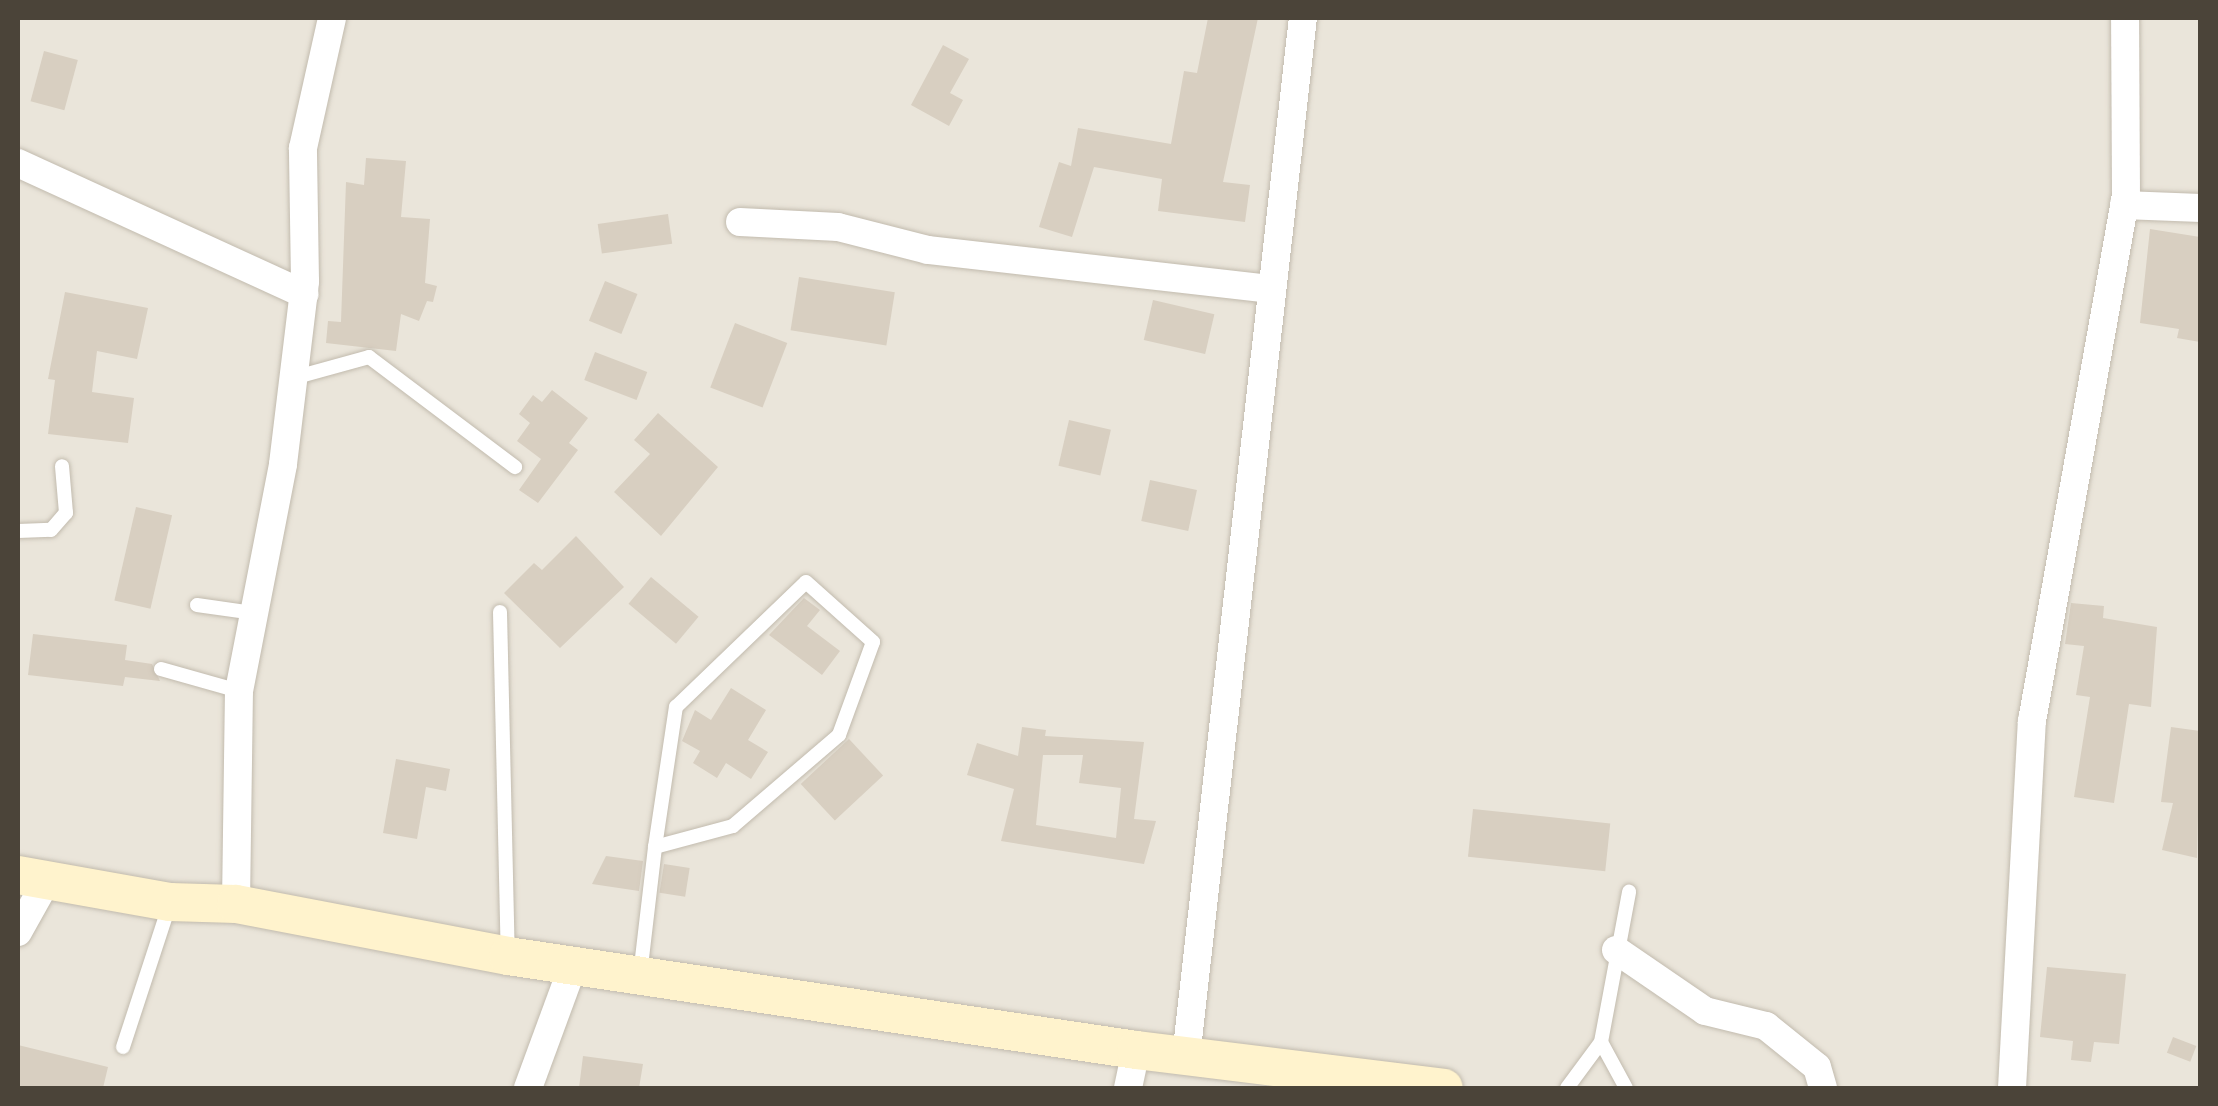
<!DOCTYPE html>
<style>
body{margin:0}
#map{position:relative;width:2218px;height:1106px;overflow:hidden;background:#f6f3ec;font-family:"Alegreya Sans",sans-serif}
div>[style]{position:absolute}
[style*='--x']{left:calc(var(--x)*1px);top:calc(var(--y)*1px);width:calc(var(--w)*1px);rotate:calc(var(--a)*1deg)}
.residential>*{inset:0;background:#eae5da;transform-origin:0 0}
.building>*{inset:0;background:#d8cfc1;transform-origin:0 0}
.roads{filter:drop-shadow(0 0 2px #c2bbae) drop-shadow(0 0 2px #c2bbae)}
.service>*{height:14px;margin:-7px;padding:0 7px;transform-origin:7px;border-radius:7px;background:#fff}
.minor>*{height:28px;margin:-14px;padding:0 14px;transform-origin:14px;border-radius:14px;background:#fff}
.secondary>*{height:38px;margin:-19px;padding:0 19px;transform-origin:19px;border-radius:19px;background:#fff3cd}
span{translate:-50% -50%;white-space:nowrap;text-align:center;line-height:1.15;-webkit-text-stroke:10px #fff;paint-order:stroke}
.frame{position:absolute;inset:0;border:20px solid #4b4439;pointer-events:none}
</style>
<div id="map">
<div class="residential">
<i style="left:18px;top:18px;width:2182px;height:1070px"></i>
</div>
<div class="building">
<i style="clip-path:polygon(1208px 18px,1258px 18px,1223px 182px,1250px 185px,1245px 222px,1158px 211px,1162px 179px,1094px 167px,1072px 237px,1039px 227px,1059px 162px,1071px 166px,1078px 128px,1171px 144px,1184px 71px,1197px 73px)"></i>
<i style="clip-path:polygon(943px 45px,969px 59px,950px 93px,963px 100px,949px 126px,911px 105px)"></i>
<i style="left:44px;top:51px;width:35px;height:52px;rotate:15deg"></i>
<i style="clip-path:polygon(366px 158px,406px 161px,401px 217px,430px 219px,425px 283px,437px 286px,433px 302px,427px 301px,419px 321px,401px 314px,396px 351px,326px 343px,328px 321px,341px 322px,346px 182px,364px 185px)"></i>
<i style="left:668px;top:214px;width:30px;height:71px;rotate:82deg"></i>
<i style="clip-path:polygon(2150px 229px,2200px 237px,2200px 342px,2177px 338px,2179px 329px,2140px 323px)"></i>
<i style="left:799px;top:277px;width:97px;height:54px;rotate:9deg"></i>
<i style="left:605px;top:281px;width:35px;height:43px;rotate:22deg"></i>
<i style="clip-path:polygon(65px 292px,148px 308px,137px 359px,97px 351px,92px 392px,134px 398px,128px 443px,48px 434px,55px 380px,48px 379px)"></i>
<i style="left:1153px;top:300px;width:63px;height:41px;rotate:13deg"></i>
<i style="left:735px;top:323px;width:56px;height:69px;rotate:21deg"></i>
<i style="left:595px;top:352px;width:56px;height:30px;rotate:21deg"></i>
<i style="clip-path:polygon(552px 390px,588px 418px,569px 443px,578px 450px,538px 503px,519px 490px,541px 459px,517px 441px,530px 423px,519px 414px,533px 395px,542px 402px)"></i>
<i style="clip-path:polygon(658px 413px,718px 467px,661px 536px,614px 492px,650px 454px,634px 440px)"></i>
<i style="left:1069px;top:420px;width:43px;height:47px;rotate:13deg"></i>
<i style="left:1150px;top:480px;width:48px;height:42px;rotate:12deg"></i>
<i style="left:136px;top:507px;width:37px;height:96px;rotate:13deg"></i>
<i style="clip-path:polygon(576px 536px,624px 587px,560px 648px,504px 593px,534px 563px,542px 570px)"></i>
<i style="left:651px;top:577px;width:62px;height:35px;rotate:40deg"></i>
<i style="clip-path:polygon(804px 598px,820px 610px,807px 626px,840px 651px,822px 675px,769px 635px)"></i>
<i style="clip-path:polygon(2071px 603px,2104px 606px,2103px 618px,2157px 627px,2151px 707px,2129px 704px,2114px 803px,2074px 797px,2090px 697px,2076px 695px,2084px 646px,2065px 644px)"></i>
<i style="clip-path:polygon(33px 634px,127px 645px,125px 660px,152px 664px,160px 681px,125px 677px,123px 686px,28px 675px)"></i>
<i style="clip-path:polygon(731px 688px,766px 710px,748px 740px,768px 752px,751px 779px,726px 763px,717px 778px,693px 763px,700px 751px,682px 741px,695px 710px,711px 720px)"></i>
<i style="clip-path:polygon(evenodd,1022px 727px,1046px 730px,1045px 736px,1144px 742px,1134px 819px,1156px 821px,1144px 864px,1001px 841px,1014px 789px,967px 775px,977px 743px,1018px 756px,1022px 727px,1043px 755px,1083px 755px,1079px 783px,1121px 788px,1116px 838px,1036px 825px,1043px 755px)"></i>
<i style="clip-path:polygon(2171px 727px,2200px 731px,2197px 858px,2162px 850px,2173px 803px,2161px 802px)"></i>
<i style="left:849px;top:739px;width:50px;height:66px;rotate:47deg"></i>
<i style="clip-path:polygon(396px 759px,450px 769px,446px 791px,426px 787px,417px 839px,383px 833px)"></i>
<i style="left:1473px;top:809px;width:138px;height:48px;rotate:6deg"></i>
<i style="clip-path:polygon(606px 856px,643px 861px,639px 891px,592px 884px)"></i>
<i style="left:664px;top:864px;width:26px;height:29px;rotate:9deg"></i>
<i style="clip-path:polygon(2047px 967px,2126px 974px,2119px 1044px,2094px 1042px,2091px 1062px,2071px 1060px,2073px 1041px,2040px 1037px)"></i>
<i style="left:2173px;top:1037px;width:25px;height:17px;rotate:21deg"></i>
<i style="clip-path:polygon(18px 1045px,108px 1067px,103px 1088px,18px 1088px)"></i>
<i style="clip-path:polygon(583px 1056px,643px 1064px,639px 1088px,579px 1088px)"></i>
</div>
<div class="roads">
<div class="service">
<i style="--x:293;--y:378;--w:79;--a:-15.4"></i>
<i style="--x:369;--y:357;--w:183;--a:37"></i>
<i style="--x:18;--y:531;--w:33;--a:-2"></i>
<i style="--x:51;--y:530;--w:23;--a:-49"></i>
<i style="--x:66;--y:513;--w:47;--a:-94.9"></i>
<i style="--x:197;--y:605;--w:58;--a:8"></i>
<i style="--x:500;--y:612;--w:343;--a:88.7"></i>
<i style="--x:161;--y:669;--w:81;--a:15.8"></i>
<i style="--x:640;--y:975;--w:129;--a:-83.3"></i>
<i style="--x:655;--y:847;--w:142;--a:-81.5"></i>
<i style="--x:676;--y:707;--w:180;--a:-43.9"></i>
<i style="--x:806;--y:582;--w:90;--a:41.8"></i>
<i style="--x:873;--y:642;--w:99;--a:110.1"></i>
<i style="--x:839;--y:735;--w:140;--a:139.4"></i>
<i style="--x:733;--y:826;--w:81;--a:164.9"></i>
<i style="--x:123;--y:1047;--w:151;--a:-71.9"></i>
<i style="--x:1567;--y:1088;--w:57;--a:-53.5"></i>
<i style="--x:1626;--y:1088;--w:52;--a:-118.5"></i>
<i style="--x:1601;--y:1042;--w:153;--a:-79.4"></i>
</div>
<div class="minor">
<i style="--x:18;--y:163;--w:315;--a:24.6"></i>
<i style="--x:2124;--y:205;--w:76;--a:2.3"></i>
<i style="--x:740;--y:222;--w:98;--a:2.9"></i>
<i style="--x:838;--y:227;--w:93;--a:14.3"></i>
<i style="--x:928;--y:250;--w:345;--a:6.5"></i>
<i style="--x:236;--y:904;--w:213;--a:-89.2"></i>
<i style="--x:239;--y:691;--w:231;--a:-79"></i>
<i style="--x:283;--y:464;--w:184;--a:-83.1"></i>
<i style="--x:305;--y:281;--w:133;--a:-90.9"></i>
<i style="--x:303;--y:148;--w:133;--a:-77.4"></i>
<i style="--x:18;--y:932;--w:60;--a:-60.9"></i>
<i style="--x:1616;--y:950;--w:108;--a:34.4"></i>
<i style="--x:1705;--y:1011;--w:63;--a:13.8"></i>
<i style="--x:1766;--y:1026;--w:65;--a:38.8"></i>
<i style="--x:1817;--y:1067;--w:22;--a:74"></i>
<i style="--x:1186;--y:1057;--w:1046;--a:-83.58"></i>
<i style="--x:528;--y:1088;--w:130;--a:-69.8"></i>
<i style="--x:1128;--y:1088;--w:39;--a:-78"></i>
<i style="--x:2012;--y:1088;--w:368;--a:-86.9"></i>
<i style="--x:2032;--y:721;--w:534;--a:-79.87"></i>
<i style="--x:2126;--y:195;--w:177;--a:-90.3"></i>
</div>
<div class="secondary">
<i style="--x:18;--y:875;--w:154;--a:10.1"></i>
<i style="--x:170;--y:902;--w:66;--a:1.7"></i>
<i style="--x:236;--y:904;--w:277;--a:10.8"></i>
<i style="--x:508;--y:956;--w:635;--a:8.51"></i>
<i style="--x:1136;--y:1050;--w:310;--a:7"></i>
</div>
</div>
<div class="frame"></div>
</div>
